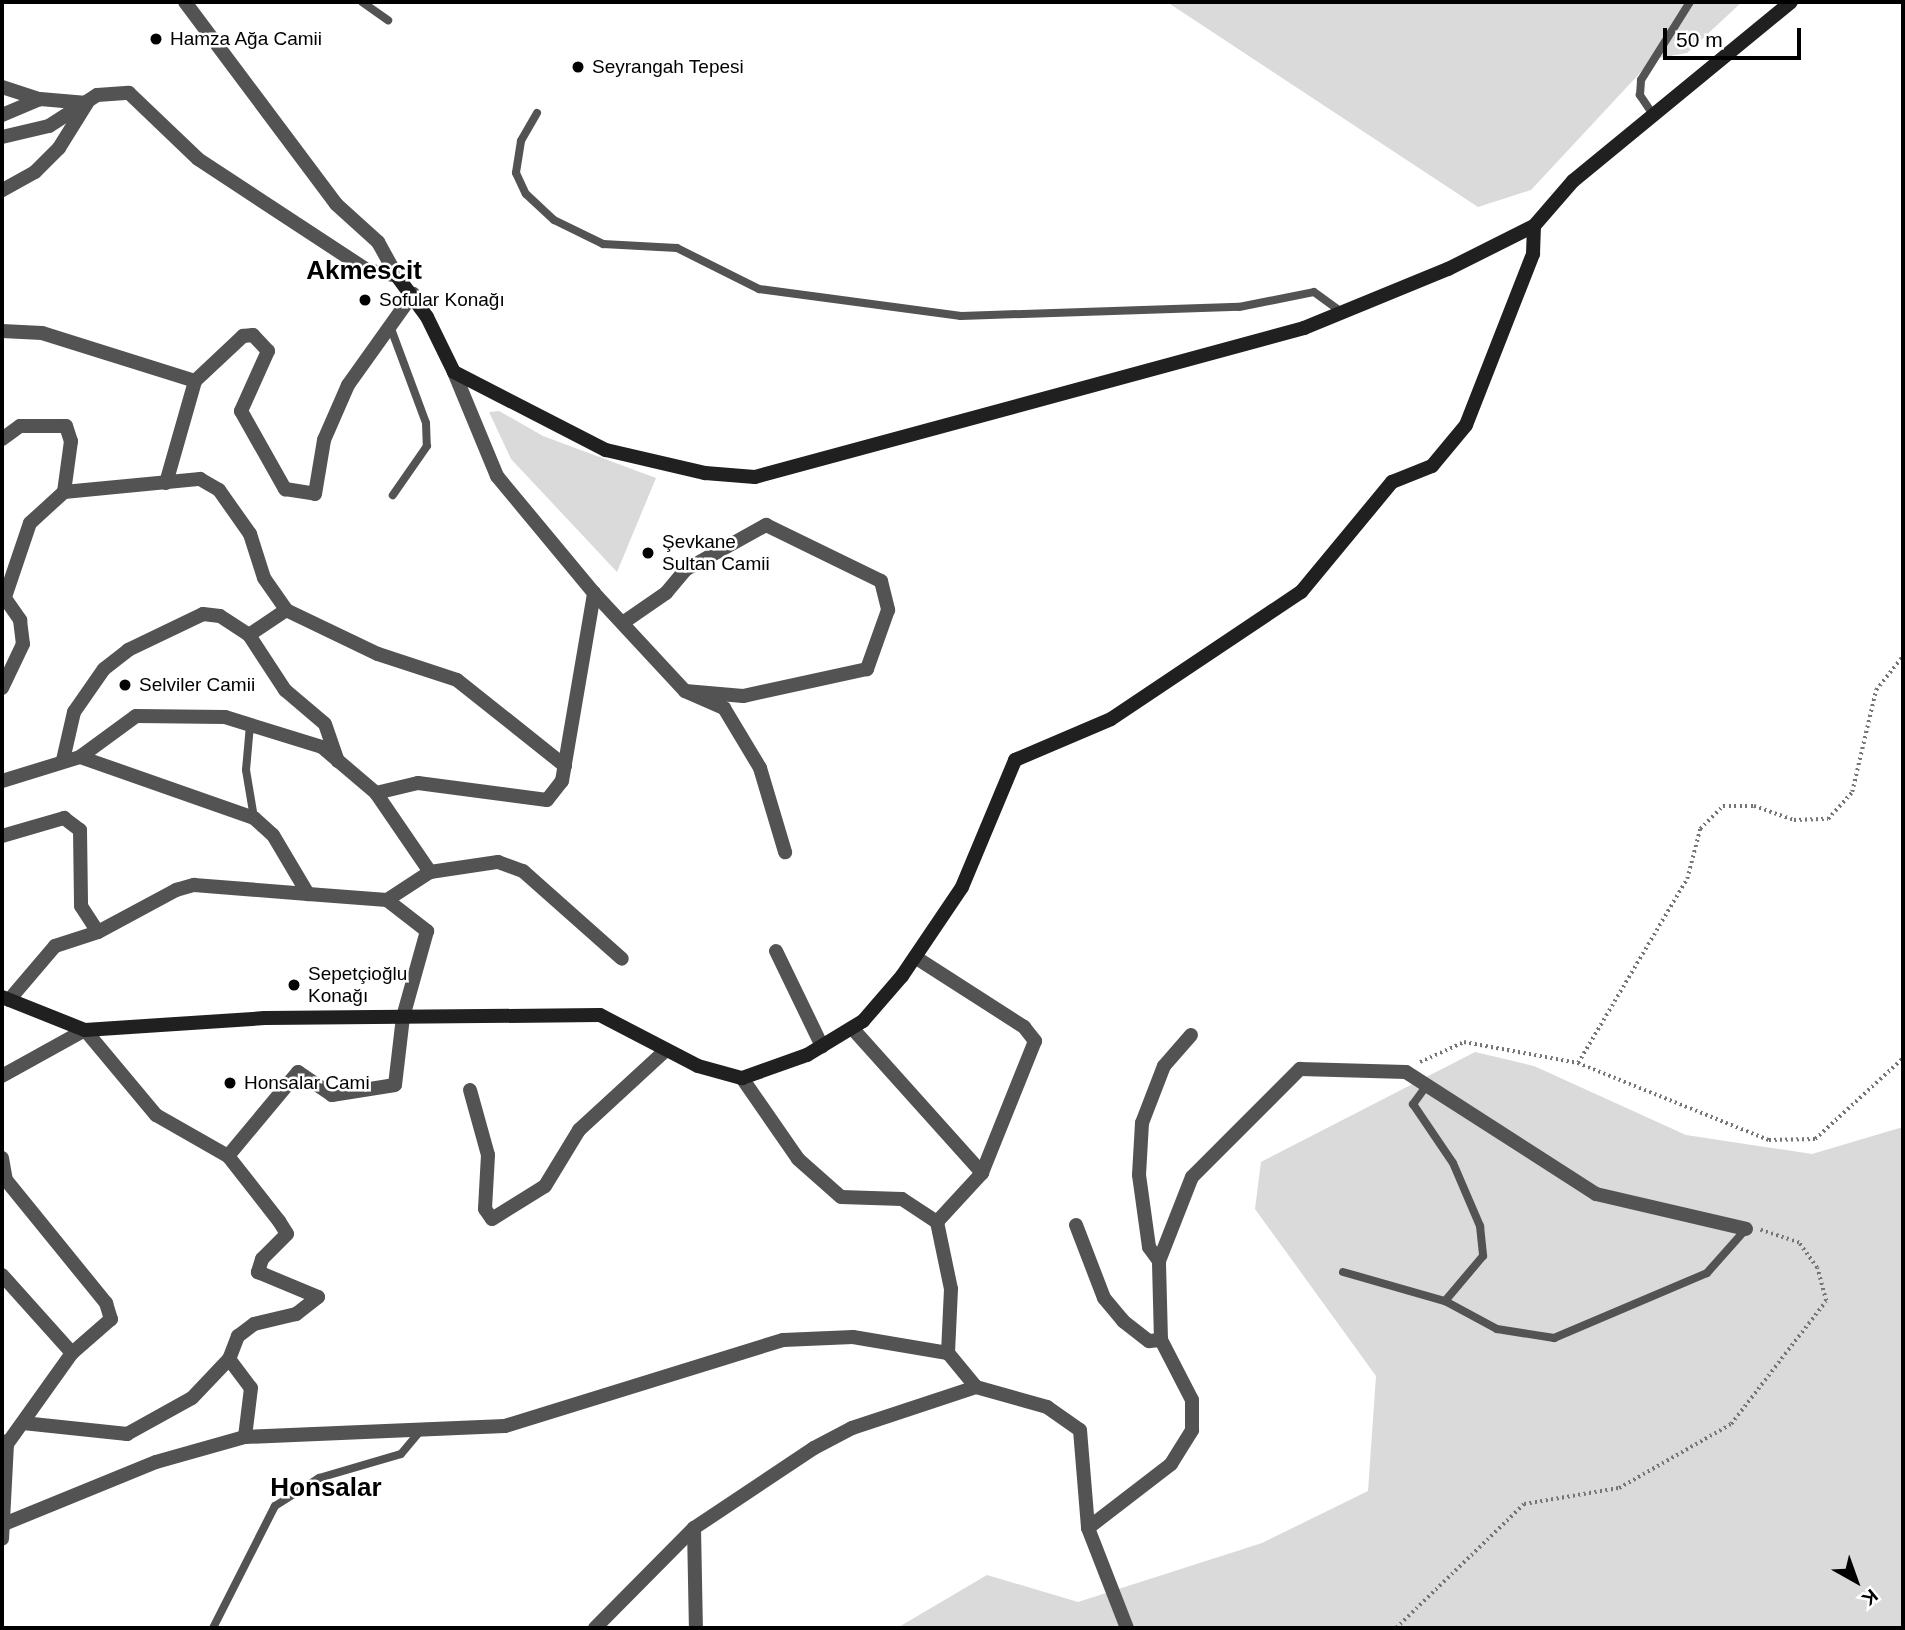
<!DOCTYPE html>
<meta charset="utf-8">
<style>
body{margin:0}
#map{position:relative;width:1905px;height:1630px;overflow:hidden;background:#fff;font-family:Arial,sans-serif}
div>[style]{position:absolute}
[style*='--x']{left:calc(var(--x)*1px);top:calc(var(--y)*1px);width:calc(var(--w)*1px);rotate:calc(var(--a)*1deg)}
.green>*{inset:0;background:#dadada}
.path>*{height:3.5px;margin-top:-1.75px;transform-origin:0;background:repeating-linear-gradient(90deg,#757575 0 2px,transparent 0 5.5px)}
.lane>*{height:8px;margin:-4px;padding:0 4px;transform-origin:4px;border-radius:4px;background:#535353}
.street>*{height:14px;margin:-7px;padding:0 7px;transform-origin:7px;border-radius:7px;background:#535353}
.secondary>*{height:14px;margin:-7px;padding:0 7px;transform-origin:7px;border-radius:7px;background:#202020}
.dots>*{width:19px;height:19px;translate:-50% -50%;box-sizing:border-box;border:4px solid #fff;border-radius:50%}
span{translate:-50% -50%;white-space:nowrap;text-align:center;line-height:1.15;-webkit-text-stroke:5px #fff;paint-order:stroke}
.poi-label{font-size:19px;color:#000}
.left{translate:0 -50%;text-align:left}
.district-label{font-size:26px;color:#000;font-weight:700}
.frame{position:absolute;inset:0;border:4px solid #000;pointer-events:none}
.north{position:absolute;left:1821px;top:1546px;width:70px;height:70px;-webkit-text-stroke:5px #fff;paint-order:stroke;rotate:140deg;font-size:19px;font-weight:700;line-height:28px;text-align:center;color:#000}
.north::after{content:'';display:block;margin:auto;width:24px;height:32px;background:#000;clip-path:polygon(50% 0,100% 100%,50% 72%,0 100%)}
.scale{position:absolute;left:1663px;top:28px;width:138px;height:32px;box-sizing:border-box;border:4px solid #000;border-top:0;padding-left:9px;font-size:21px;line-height:24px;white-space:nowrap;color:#000;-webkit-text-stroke:5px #fff;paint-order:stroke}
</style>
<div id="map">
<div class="green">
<i style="clip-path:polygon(1167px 2px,1742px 2px,1687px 53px,1653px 59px,1531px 190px,1478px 207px)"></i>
<i style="clip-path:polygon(499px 411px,543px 436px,656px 478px,617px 572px,511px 459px,489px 412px)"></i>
<i style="clip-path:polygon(1475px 1052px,1534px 1066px,1686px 1135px,1812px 1154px,1903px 1127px,1903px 1628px,897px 1628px,987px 1575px,1078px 1602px,1262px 1543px,1368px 1491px,1376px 1376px,1255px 1209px,1261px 1162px)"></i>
</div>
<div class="path">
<i style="--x:1420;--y:1062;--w:48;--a:-24.4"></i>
<i style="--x:1464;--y:1042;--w:116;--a:10.4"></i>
<i style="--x:1578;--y:1063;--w:206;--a:22"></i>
<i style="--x:1769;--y:1140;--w:46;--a:-1.2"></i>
<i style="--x:1815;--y:1139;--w:120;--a:-42.6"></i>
<i style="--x:1578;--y:1063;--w:214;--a:-59.4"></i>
<i style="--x:1687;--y:879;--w:52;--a:-75.4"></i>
<i style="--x:1700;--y:829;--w:33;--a:-45"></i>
<i style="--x:1723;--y:806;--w:31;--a:0"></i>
<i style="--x:1754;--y:806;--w:42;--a:19.3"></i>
<i style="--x:1794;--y:820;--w:34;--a:-2"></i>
<i style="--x:1828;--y:819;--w:36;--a:-48"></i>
<i style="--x:1852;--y:792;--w:105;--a:-76.8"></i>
<i style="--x:1876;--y:690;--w:43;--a:-51.5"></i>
<i style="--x:1396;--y:1628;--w:178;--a:-44.1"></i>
<i style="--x:1524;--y:1504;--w:96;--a:-9.6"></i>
<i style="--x:1619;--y:1488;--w:129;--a:-29.7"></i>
<i style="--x:1731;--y:1424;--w:155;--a:-52.3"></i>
<i style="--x:1826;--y:1301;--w:34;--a:-105"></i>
<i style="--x:1817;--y:1268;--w:31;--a:-126"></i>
<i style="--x:1799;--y:1243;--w:41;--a:-161.6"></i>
</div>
<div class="lane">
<i style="--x:362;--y:2;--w:32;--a:35"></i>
<i style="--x:537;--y:113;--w:32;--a:120"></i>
<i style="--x:521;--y:141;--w:32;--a:99"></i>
<i style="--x:516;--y:173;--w:23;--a:65"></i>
<i style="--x:526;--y:194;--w:38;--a:43"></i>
<i style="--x:554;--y:220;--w:55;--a:26.1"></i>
<i style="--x:603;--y:244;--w:74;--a:3.1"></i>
<i style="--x:677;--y:248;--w:92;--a:26.6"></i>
<i style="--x:759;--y:289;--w:204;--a:7.6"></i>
<i style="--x:961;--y:316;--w:278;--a:-1.9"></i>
<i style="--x:1239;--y:307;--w:76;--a:-11.3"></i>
<i style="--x:1314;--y:292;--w:34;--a:36"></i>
<i style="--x:1652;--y:113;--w:22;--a:-124"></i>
<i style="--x:1640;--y:95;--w:15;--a:-86"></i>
<i style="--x:1641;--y:80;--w:92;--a:-57.9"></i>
<i style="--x:390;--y:326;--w:103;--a:69.6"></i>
<i style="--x:426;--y:423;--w:23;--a:88"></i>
<i style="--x:427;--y:446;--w:60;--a:124.8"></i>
<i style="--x:250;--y:725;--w:45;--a:95.1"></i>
<i style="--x:246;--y:770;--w:49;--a:80.5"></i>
<i style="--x:1427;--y:1085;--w:24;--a:126"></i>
<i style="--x:1413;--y:1104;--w:71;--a:55.9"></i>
<i style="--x:1453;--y:1163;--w:69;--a:66.8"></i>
<i style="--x:1480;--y:1226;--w:30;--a:84"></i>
<i style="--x:1483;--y:1256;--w:59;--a:130.2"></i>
<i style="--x:1343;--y:1272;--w:106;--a:15.9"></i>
<i style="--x:1445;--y:1301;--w:59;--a:28.3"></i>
<i style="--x:1497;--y:1329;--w:58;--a:9"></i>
<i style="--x:1554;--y:1338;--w:166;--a:-23"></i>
<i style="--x:1707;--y:1273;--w:59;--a:-48.4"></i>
<i style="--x:213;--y:1628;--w:137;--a:-63.1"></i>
<i style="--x:275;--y:1506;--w:52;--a:-32.5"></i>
<i style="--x:319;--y:1478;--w:85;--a:-16.3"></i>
<i style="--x:401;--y:1454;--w:30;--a:-50"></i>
</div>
<div class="street">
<i style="--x:185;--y:2;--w:252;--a:53.2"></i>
<i style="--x:336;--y:204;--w:57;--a:42.1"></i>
<i style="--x:378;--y:242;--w:39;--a:61"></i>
<i style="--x:2;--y:87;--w:40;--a:18"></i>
<i style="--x:2;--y:115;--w:41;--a:-22.8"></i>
<i style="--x:40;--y:99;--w:47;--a:4.9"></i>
<i style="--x:87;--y:103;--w:53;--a:121.9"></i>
<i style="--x:59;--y:148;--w:34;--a:135"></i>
<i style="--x:35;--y:172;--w:38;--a:151"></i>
<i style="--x:2;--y:137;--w:48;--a:-13.2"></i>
<i style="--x:49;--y:126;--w:57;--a:-32.9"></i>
<i style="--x:97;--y:95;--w:32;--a:-4"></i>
<i style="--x:129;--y:93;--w:95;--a:43.7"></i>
<i style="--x:198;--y:159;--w:202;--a:33.3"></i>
<i style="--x:367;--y:270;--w:31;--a:11"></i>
<i style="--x:2;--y:331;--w:40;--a:2.9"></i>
<i style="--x:42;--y:333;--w:160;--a:17.4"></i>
<i style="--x:195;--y:381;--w:66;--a:-43.2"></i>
<i style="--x:243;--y:336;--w:10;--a:-6"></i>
<i style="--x:253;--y:335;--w:22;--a:47"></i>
<i style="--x:268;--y:351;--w:66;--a:114.2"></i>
<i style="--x:241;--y:411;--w:90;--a:60.6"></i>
<i style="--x:285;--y:489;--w:30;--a:9"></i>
<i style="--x:315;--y:494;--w:55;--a:-80.5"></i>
<i style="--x:324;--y:440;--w:60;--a:-66.4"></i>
<i style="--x:348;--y:385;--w:112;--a:-54.5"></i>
<i style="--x:2;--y:439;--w:22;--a:-36"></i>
<i style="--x:20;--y:426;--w:46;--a:0"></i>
<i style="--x:66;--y:426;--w:16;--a:72"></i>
<i style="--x:71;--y:441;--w:51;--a:97.8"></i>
<i style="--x:64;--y:492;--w:46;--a:137.6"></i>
<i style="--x:30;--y:523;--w:78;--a:108.7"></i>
<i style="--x:166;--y:483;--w:106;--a:-74.1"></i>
<i style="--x:64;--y:492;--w:137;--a:-5.5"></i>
<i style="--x:200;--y:479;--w:22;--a:30"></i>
<i style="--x:219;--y:490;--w:54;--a:54.8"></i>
<i style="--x:250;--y:534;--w:46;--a:72.3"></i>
<i style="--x:264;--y:578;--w:39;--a:55"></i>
<i style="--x:594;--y:593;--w:134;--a:47.1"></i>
<i style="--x:685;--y:691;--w:43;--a:23.6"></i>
<i style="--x:724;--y:708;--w:70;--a:59"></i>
<i style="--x:760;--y:768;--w:88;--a:73.4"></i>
<i style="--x:2;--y:594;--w:32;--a:55"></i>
<i style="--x:20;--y:620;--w:24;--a:83"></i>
<i style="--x:23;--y:644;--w:49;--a:115.5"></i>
<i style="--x:624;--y:622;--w:51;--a:-34.6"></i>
<i style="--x:666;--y:593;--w:30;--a:-50"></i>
<i style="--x:685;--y:570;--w:93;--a:-29.1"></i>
<i style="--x:766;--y:525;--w:128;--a:26"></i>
<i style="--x:881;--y:581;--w:30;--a:76"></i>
<i style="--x:888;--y:610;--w:63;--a:109.6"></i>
<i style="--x:867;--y:669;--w:127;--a:167.7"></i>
<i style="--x:743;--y:696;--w:58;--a:-175.1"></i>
<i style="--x:249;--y:635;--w:45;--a:-34"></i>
<i style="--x:286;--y:610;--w:102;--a:25.6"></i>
<i style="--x:378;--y:654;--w:83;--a:18.2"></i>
<i style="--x:457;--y:680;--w:138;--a:38.5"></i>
<i style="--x:80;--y:757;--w:184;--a:19.3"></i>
<i style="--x:254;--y:818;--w:25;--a:42"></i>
<i style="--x:273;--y:835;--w:69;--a:59.3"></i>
<i style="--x:308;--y:894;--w:79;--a:4.3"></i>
<i style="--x:387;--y:900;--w:51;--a:37.8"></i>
<i style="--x:427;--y:931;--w:89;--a:105.6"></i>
<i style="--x:403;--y:1017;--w:68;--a:96.7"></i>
<i style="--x:395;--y:1085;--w:64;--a:171"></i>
<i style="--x:332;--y:1095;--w:41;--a:-145.9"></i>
<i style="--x:298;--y:1072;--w:109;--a:129.8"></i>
<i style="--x:63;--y:760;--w:49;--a:-77.1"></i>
<i style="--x:74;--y:712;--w:52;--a:-55.1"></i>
<i style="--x:104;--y:669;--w:31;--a:-38"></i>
<i style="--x:128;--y:650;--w:83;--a:-25.6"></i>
<i style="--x:203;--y:614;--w:17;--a:7"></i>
<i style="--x:220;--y:616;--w:35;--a:33"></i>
<i style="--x:249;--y:635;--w:66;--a:56.8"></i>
<i style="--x:285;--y:690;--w:52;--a:40.4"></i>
<i style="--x:325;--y:724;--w:39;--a:71"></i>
<i style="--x:2;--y:781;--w:82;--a:-17.1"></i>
<i style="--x:80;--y:757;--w:69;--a:-36.2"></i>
<i style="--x:136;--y:716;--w:89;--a:0.6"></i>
<i style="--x:225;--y:717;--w:102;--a:17.2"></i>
<i style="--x:322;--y:747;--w:71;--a:40.4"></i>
<i style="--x:376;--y:793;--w:43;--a:-13.4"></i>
<i style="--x:418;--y:783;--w:130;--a:7.5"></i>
<i style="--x:547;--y:800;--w:24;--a:-52"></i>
<i style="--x:562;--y:781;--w:191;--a:-80.3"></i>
<i style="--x:594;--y:593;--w:152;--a:-129.7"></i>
<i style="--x:497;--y:476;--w:113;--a:-112.5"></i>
<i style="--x:376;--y:793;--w:96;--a:55.6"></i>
<i style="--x:2;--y:836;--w:65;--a:-16.2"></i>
<i style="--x:64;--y:818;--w:20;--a:37"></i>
<i style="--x:80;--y:830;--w:76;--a:89.2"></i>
<i style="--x:81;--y:906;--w:31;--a:57"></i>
<i style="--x:387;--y:900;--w:51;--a:-33.1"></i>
<i style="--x:430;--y:872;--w:69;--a:-8.4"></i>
<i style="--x:498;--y:862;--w:27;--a:20"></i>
<i style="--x:523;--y:871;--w:132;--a:41.6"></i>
<i style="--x:776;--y:951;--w:106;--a:64.2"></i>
<i style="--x:915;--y:957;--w:130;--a:32.7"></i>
<i style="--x:1024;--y:1027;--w:18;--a:52"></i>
<i style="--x:1035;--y:1041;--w:142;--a:111.9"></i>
<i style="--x:982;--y:1173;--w:67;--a:132.6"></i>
<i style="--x:9;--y:1000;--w:71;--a:-49.6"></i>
<i style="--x:55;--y:946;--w:45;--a:-18"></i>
<i style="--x:98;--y:932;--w:89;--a:-28.3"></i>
<i style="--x:176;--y:890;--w:19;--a:-16"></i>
<i style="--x:194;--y:885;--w:114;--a:4.5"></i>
<i style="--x:852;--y:1028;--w:195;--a:48.1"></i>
<i style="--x:2;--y:1076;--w:95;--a:-29"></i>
<i style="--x:85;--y:1030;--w:111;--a:50.1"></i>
<i style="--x:156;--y:1115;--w:83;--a:29.7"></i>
<i style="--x:228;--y:1156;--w:83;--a:51.9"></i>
<i style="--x:279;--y:1221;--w:15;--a:58"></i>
<i style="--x:287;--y:1234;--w:35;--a:135"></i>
<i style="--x:262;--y:1259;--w:14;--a:107"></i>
<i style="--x:258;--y:1272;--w:65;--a:22.6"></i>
<i style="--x:318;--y:1297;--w:28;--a:142"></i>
<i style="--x:296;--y:1314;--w:43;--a:166.6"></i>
<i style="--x:254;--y:1324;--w:20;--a:143"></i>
<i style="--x:238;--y:1336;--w:25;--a:111"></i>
<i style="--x:229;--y:1359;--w:36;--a:53"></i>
<i style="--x:251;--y:1388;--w:49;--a:97"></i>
<i style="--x:742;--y:1078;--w:98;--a:55.3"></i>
<i style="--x:798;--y:1159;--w:57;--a:41.5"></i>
<i style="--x:841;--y:1197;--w:61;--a:1.9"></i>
<i style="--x:902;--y:1199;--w:42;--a:33.3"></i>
<i style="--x:937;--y:1222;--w:68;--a:78.2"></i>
<i style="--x:951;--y:1289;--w:64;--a:92.7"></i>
<i style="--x:470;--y:1090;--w:67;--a:74.5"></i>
<i style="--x:488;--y:1155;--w:54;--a:93.2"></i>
<i style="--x:485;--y:1209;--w:12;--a:55"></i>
<i style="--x:492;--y:1219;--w:62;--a:-31.9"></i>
<i style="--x:545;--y:1186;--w:66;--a:-58.7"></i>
<i style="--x:579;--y:1130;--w:118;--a:-42.6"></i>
<i style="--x:2;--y:1158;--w:22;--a:80"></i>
<i style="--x:6;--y:1180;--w:159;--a:50.9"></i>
<i style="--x:106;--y:1303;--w:17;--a:73"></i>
<i style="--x:111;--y:1319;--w:52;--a:138.9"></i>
<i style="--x:72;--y:1353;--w:112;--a:125.5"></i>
<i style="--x:1076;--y:1225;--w:78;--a:69"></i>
<i style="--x:1104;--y:1298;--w:30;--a:50"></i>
<i style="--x:1123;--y:1321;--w:33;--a:38"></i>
<i style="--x:1149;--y:1341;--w:12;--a:-5"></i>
<i style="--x:1159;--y:1261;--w:17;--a:-126"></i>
<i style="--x:1149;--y:1247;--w:73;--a:-97.9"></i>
<i style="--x:1139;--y:1175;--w:52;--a:-86.7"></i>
<i style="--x:1142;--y:1123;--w:61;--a:-68.9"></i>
<i style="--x:1164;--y:1066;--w:41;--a:-48.9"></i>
<i style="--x:2;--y:1275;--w:105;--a:48.1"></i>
<i style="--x:23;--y:1423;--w:105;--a:6"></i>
<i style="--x:127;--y:1434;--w:74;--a:-29"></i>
<i style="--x:192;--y:1398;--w:54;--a:-46.5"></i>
<i style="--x:2;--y:1441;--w:6;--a:31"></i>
<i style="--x:7;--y:1444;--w:95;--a:93"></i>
<i style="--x:4;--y:1524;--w:164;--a:-22.2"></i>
<i style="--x:156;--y:1462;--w:92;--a:-15.7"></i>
<i style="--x:245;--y:1437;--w:260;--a:-2.4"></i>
<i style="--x:505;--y:1426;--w:291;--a:-17.2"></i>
<i style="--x:783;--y:1340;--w:70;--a:-2.5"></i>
<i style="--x:853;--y:1337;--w:96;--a:9.6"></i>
<i style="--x:948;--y:1353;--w:44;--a:50.5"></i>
<i style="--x:976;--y:1387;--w:74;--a:15.7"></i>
<i style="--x:1047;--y:1407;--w:40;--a:34.9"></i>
<i style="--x:1080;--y:1430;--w:98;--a:85.3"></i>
<i style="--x:1088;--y:1528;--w:107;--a:68.7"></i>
<i style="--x:694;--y:1528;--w:100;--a:88.9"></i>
<i style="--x:1088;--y:1528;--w:105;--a:-37.6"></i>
<i style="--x:1171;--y:1464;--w:40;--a:-58"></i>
<i style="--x:1192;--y:1430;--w:30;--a:-90"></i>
<i style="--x:1192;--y:1400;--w:68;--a:-117.3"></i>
<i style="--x:1161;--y:1340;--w:79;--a:-91.5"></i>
<i style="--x:1159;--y:1261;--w:90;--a:-68.6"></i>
<i style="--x:1192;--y:1177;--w:153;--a:-45"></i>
<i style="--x:1300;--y:1069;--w:106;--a:1.6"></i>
<i style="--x:1406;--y:1072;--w:226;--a:32.7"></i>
<i style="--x:1596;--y:1194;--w:154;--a:13.1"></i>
<i style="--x:595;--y:1628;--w:141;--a:-45.3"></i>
<i style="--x:694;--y:1528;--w:144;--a:-33.7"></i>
<i style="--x:814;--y:1448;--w:43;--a:-27.8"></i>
<i style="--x:852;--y:1428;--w:131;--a:-18.3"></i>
</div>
<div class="secondary">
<i style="--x:397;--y:276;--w:51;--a:53.8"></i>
<i style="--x:427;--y:317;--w:61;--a:63.9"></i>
<i style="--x:454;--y:372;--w:171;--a:27.2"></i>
<i style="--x:606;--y:450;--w:102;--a:13.1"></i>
<i style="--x:705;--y:473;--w:50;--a:4.6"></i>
<i style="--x:755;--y:477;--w:569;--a:-15.18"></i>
<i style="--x:1304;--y:328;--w:156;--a:-22.3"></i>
<i style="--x:1448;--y:269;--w:96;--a:-26.6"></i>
<i style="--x:1534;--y:226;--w:60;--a:-49.1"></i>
<i style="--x:1573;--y:181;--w:282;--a:-39.4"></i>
<i style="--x:2;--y:997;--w:89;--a:21.7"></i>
<i style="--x:85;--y:1030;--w:180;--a:-3.8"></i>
<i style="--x:265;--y:1018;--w:335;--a:-0.5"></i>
<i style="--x:600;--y:1015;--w:110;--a:27.5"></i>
<i style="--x:698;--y:1066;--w:46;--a:15.3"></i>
<i style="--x:742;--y:1078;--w:69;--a:-19.5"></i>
<i style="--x:807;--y:1055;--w:66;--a:-31.3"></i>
<i style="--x:863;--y:1021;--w:60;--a:-49.1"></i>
<i style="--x:902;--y:976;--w:107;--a:-56"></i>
<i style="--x:962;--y:887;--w:138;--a:-67.3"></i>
<i style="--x:1015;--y:760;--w:104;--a:-23.1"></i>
<i style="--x:1111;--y:719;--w:229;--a:-33.8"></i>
<i style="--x:1301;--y:592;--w:143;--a:-50.4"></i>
<i style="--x:1392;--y:482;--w:43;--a:-21.8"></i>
<i style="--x:1432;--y:466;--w:53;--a:-50.3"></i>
<i style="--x:1466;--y:425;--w:184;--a:-68.6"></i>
<i style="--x:1533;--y:254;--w:28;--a:-88"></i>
</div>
<div class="dots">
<i style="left:156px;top:39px;background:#000"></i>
<i style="left:578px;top:67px;background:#000"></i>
<i style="left:365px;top:300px;background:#000"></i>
<i style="left:648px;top:553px;background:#000"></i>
<i style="left:125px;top:685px;background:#000"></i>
<i style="left:294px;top:985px;background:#000"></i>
<i style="left:230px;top:1083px;background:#000"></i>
</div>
<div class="poi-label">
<span class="left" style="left:170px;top:39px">Hamza Ağa Camii</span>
<span class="left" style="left:592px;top:67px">Seyrangah Tepesi</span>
<span class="left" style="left:379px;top:300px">Sofular Konağı</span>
<span class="left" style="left:662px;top:553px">Şevkane<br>Sultan Camii</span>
<span class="left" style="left:139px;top:685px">Selviler Camii</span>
<span class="left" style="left:308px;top:985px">Sepetçioğlu<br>Konağı</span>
<span class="left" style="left:244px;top:1083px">Honsalar Cami</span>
</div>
<div class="district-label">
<span style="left:364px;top:271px">Akmescit</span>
<span style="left:326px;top:1488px">Honsalar</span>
</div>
<div class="frame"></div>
<div class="north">K</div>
<div class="scale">50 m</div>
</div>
